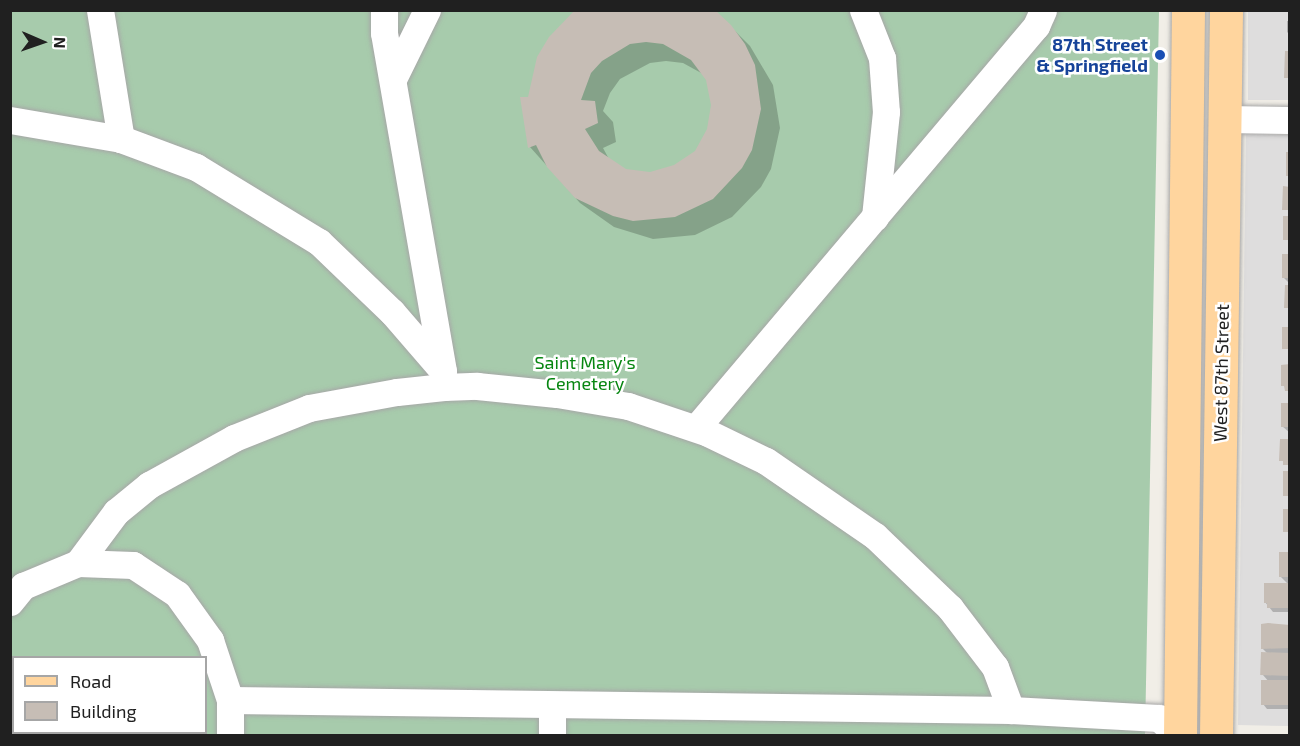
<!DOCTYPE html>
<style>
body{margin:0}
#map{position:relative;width:1300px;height:746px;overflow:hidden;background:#f1eee7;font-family:"Exo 2",sans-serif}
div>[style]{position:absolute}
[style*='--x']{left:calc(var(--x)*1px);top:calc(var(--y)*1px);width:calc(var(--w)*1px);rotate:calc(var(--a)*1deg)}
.residential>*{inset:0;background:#dedddd;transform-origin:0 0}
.cemetery>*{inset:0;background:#a7cbac}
.shadow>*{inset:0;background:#0003;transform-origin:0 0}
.building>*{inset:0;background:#c6bdb5;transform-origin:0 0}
.roads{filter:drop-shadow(0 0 2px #a7a7a7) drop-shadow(0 0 2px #a7a7a7)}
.minor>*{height:27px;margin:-13.5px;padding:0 13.5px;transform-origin:13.5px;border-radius:13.5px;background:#fff}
.major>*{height:33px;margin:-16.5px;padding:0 16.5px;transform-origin:16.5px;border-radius:16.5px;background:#ffd59e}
.dots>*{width:16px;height:16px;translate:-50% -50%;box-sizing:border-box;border:3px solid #fff;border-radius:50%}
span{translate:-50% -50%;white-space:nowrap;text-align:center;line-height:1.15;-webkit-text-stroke:5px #fff;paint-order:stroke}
.transit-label{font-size:18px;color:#164399;font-weight:700}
.right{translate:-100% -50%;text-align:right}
.park-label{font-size:18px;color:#078611}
.street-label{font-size:18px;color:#202020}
.frame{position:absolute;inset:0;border:12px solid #202020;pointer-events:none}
.legend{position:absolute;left:12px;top:656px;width:195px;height:78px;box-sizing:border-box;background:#fff;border:2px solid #a6a6a6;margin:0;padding:8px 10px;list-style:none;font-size:18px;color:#202020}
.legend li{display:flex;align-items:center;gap:12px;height:30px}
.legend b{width:30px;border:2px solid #a6a6a6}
.north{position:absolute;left:12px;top:12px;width:60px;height:60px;-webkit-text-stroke:4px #fff;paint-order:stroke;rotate:92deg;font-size:16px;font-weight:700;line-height:24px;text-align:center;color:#202020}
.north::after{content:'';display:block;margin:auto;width:21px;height:27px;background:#202020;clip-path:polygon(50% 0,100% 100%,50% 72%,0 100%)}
</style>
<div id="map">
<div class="residential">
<i style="left:1248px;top:11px;width:41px;height:89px"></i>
<i style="clip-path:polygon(1246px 134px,1289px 135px,1289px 726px,1238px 725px)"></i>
</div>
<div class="cemetery">
<i style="clip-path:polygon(evenodd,10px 11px,1159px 11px,1145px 735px,11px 735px,10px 11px,14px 658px,206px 658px,206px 732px,14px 732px,14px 658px)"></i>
</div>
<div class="shadow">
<i style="clip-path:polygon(evenodd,577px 10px,730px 26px,750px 46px,773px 85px,780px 128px,771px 169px,761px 187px,732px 217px,695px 235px,653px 239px,614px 227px,580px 203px,530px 147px,529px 99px,550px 38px,577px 10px,666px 61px,683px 63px,703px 74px,707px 80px,713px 105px,709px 130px,696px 152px,675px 167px,651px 173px,626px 170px,609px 159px,603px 148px,616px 142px,613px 122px,603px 111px,610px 93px,620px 79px,650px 63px,666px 61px)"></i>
<i style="clip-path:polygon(1287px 21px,1290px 21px,1290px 35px,1287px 32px)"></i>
<i style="clip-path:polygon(1290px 256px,1290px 284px,1283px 277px)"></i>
<i style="clip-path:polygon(1290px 404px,1290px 433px,1282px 426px)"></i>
<i style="clip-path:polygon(1290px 553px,1290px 612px,1273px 612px,1265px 602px,1289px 585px,1280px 576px)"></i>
<i style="clip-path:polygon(1290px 626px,1290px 709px,1267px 709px,1263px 704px,1269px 682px,1263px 675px,1267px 653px,1262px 648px)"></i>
<i style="left:104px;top:732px;width:53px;height:5px"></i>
</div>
<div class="building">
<i style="clip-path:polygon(evenodd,575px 10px,715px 10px,731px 25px,745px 44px,755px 65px,761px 109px,752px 150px,742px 168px,713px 199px,675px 217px,633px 221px,613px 216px,575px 198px,547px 167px,536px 145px,528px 148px,520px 97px,528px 97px,537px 57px,549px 37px,575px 10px,646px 42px,663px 44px,691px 60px,706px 80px,711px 105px,707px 129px,695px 151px,674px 165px,650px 172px,626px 169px,599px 151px,585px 129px,598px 123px,595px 101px,581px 100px,591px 73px,602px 61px,630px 44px,646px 42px)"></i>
<i style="clip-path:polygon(1285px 51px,1290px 51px,1290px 78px,1284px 78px)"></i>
<i style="left:1286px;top:152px;width:4px;height:24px"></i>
<i style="clip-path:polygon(1283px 186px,1290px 187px,1290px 210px,1282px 210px)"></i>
<i style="left:1283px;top:216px;width:7px;height:24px"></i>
<i style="left:1282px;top:254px;width:8px;height:24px"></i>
<i style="clip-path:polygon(1285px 285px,1290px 285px,1290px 308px,1284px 308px)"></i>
<i style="left:1282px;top:327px;width:8px;height:22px"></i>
<i style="clip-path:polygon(1290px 364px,1290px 391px,1285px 391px,1284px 386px,1281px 386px,1281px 365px)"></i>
<i style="left:1281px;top:403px;width:9px;height:24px"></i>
<i style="clip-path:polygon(1280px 439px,1290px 439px,1290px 465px,1283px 465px,1283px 461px,1279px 461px)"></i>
<i style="left:1283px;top:471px;width:7px;height:25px"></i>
<i style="left:1283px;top:509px;width:7px;height:23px"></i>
<i style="left:1279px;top:552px;width:11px;height:25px"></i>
<i style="clip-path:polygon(1264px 583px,1290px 583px,1290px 608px,1267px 608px,1267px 603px,1264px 603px)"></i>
<i style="clip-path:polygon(1268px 623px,1290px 625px,1290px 648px,1261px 649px,1261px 624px)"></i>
<i style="left:1261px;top:652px;width:29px;height:23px;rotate:2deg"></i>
<i style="left:1261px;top:680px;width:29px;height:25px"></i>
<i style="left:109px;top:732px;width:28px;height:4px"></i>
</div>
<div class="roads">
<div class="minor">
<i style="--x:100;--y:10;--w:131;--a:80.8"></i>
<i style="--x:384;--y:10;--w:23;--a:90"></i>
<i style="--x:384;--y:33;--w:343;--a:80.1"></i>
<i style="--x:863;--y:10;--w:52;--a:68.4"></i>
<i style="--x:882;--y:58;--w:54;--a:85.8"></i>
<i style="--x:886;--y:112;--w:106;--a:96"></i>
<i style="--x:393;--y:79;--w:77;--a:-63.8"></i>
<i style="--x:1224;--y:119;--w:66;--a:0.9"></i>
<i style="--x:10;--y:120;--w:113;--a:9.7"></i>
<i style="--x:121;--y:139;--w:80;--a:20.5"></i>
<i style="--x:196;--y:167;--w:144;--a:31.4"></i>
<i style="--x:319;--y:242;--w:101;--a:43.8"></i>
<i style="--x:392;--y:312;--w:78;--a:49.2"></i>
<i style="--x:696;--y:428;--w:527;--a:-49.78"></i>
<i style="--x:1036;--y:26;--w:17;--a:-66"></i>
<i style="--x:78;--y:563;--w:64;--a:-53.3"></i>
<i style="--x:116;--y:512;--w:43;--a:-39.3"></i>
<i style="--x:149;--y:485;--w:97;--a:-28.9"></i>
<i style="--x:234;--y:438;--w:81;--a:-21.8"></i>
<i style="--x:309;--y:408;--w:89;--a:-10.3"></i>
<i style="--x:397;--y:392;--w:47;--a:-6.1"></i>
<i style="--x:444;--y:387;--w:33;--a:-2"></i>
<i style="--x:477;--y:386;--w:80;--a:5.7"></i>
<i style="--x:557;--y:394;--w:72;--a:9.6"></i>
<i style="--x:628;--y:406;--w:84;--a:18.6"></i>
<i style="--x:708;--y:433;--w:64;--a:25.8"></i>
<i style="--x:766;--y:461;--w:132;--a:34.5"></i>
<i style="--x:875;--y:536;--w:104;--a:43.8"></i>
<i style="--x:950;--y:608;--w:74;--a:52.7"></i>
<i style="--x:995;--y:667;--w:46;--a:69.6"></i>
<i style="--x:10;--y:602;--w:21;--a:-51"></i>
<i style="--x:23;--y:586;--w:60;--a:-22.7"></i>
<i style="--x:78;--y:563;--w:55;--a:2.1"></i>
<i style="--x:133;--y:565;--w:53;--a:33.4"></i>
<i style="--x:177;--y:594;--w:57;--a:54.3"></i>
<i style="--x:210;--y:640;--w:63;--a:71.6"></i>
<i style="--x:230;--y:700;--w:36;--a:90"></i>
<i style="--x:230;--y:700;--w:781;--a:0.73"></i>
<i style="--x:1011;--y:710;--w:148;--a:3.1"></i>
<i style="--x:1159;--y:718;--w:26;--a:43"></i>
<i style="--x:552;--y:736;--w:30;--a:-90"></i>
</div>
<div class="major">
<i style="--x:1180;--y:736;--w:726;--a:-89.37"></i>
<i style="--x:1216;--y:736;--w:726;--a:-89.21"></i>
</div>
</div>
<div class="dots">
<i style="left:1160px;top:55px;background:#1a4fb4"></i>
</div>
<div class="transit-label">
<span class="right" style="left:1148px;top:55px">87th Street<br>&amp; Springfield</span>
</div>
<div class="park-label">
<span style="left:585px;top:373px">Saint Mary's<br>Cemetery</span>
</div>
<div class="street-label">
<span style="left:1221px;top:373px;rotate:-89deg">West 87th Street</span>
</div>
<div class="frame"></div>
<ul class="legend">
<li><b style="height:8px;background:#ffd59e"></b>Road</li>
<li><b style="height:16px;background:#c6bdb5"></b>Building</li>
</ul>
<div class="north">N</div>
</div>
